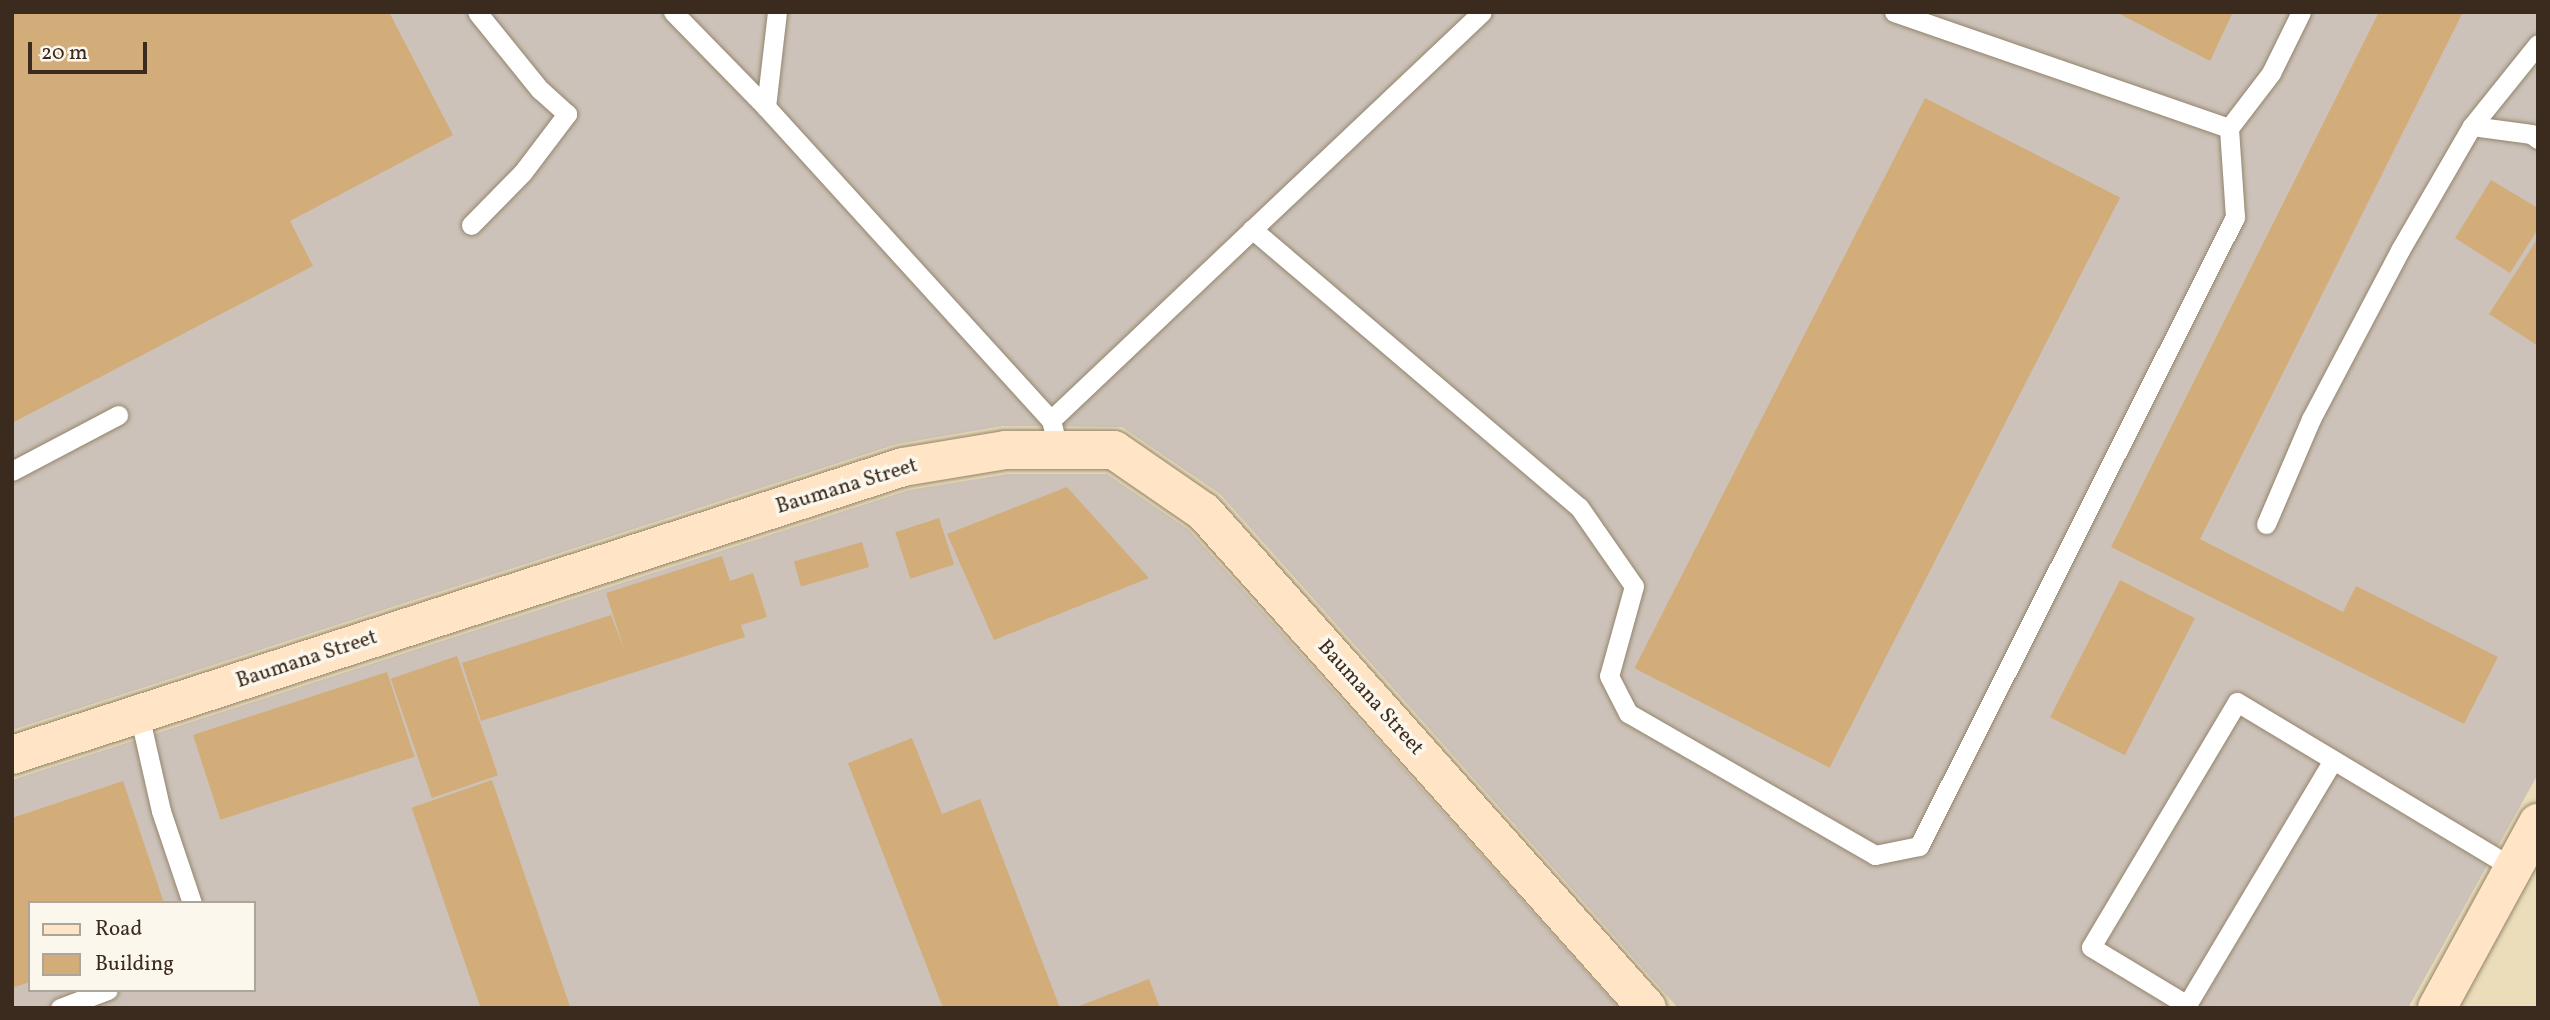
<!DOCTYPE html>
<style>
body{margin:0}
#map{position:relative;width:2550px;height:1020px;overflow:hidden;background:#ebddb9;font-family:Vollkorn,serif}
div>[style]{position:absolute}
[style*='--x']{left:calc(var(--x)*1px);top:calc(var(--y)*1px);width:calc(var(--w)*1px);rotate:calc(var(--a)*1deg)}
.industrial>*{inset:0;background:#ccc2b9}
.building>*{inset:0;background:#d2ad7a;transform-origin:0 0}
.roads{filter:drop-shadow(0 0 2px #93846c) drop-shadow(0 0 2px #93846c)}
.service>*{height:19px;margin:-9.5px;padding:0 9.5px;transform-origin:9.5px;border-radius:9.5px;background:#fff}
.secondary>*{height:38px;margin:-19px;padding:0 19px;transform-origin:19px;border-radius:19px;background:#ffe4c6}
span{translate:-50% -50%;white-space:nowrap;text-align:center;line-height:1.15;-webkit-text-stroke:7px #fbf7ec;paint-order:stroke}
.street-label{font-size:21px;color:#3b2a1e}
.frame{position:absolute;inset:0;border:14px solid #3b2a1e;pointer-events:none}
.legend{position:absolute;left:28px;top:901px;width:228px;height:91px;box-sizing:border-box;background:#fbf7ec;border:2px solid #aea59a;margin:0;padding:9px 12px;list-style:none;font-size:21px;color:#3b2a1e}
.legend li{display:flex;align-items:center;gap:14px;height:35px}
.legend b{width:35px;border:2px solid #aea59a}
.scale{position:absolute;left:28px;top:42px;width:119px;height:32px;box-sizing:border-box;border:4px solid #3b2a1e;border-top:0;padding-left:9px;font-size:21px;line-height:24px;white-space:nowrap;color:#3b2a1e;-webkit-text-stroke:5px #fbf7ec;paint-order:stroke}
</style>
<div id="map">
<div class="industrial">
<i style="clip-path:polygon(12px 12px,2538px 12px,2538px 774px,2408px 1008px,1678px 1008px,1220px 494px,1122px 427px,1003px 426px,897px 444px,12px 730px)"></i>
<i style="clip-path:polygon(evenodd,1008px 474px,1107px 474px,1189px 530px,1619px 1008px,12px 1008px,12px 780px,909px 490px,1008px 474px,30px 903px,254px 903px,254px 990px,30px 990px,30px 903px)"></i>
</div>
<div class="building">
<i style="clip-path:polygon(12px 12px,389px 12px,453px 135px,290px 221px,313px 266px,12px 423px)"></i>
<i style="clip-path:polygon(2116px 12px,2233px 12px,2210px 61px)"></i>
<i style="clip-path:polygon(2379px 12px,2463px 12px,2200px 539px,2343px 612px,2356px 586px,2498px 657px,2464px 724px,2111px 547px)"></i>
<i style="left:1925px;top:98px;width:219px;height:640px;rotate:27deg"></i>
<i style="clip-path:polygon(2491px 180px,2538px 208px,2538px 229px,2510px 273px,2455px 238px)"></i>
<i style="clip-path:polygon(2538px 238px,2538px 346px,2489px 314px)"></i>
<i style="clip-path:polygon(1067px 487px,1149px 578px,994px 640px,947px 534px)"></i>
<i style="left:939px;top:518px;width:49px;height:46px;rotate:72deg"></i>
<i style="left:862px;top:542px;width:26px;height:71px;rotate:74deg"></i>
<i style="clip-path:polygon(722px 556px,730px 581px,753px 573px,767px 617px,741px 625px,745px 637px,481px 721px,462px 663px,611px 615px,624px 649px,606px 593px)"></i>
<i style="left:2120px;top:580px;width:84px;height:154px;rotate:27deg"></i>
<i style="left:457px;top:656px;width:126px;height:70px;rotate:71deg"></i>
<i style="left:387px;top:672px;width:89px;height:204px;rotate:72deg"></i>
<i style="clip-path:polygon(912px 738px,942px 814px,980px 799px,1060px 1008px,943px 1008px,848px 763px)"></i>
<i style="left:492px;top:780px;width:242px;height:85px;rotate:71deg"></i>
<i style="clip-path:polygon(123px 781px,164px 903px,30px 903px,30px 982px,12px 988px,12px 818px)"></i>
<i style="clip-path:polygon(1149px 979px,1160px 1008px,1074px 1008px)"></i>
</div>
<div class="roads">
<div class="service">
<i style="--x:673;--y:12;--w:133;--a:45.6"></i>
<i style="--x:766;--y:107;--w:423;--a:47.7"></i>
<i style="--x:1051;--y:420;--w:12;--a:76"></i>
<i style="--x:1894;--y:12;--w:355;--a:19.1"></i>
<i style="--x:2229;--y:128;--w:69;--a:-52.6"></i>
<i style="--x:2271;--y:73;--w:68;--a:-63.8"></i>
<i style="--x:766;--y:107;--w:96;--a:-83.4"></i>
<i style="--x:2472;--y:126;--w:105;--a:-51.2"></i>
<i style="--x:471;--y:225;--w:74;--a:-45.5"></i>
<i style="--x:523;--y:172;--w:73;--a:-52.8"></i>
<i style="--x:567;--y:114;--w:36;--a:-138"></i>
<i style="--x:540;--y:90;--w:100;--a:-128.9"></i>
<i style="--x:1252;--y:229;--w:429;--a:40.4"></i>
<i style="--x:1579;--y:507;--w:96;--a:55.2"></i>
<i style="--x:1634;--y:586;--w:93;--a:105.5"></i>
<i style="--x:1609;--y:676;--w:42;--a:62.8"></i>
<i style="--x:1628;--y:713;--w:285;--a:29.9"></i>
<i style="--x:1875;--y:855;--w:45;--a:-11.6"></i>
<i style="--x:1919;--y:846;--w:704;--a:-63.33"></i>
<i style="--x:2235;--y:217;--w:89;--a:-93.9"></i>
<i style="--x:1051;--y:420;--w:593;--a:-43.43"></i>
<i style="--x:12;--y:471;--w:120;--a:-27.8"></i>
<i style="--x:2266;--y:524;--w:114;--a:-66.8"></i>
<i style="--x:2311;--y:419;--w:191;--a:-62.2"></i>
<i style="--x:2400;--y:250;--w:143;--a:-59.9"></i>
<i style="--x:2472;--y:126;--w:60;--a:7.7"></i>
<i style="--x:2531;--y:134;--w:9;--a:36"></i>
<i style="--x:139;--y:714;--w:99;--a:77.2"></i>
<i style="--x:161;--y:811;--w:97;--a:71.4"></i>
<i style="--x:2333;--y:760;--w:285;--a:120.8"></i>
<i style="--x:2187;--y:1005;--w:112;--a:-148.9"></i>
<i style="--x:2091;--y:947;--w:285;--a:-59.2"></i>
<i style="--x:2237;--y:702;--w:322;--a:31"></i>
<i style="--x:60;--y:1008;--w:51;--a:-20.6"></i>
</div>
<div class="secondary">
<i style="--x:12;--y:755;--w:936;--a:-17.91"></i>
<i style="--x:903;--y:467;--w:104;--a:-9.4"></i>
<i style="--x:1006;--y:450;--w:108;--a:0"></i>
<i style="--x:1114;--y:450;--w:109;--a:34.6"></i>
<i style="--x:1204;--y:512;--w:665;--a:48.23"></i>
<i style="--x:2437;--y:1008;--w:211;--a:-61.4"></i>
</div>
</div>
<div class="street-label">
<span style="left:847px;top:487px;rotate:-17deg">Baumana Street</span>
<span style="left:307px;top:660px;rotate:-18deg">Baumana Street</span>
<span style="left:1370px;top:698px;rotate:48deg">Baumana Street</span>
</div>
<div class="frame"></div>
<ul class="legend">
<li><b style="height:9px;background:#ffe4c6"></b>Road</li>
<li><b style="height:19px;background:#d2ad7a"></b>Building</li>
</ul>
<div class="scale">20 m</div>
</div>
